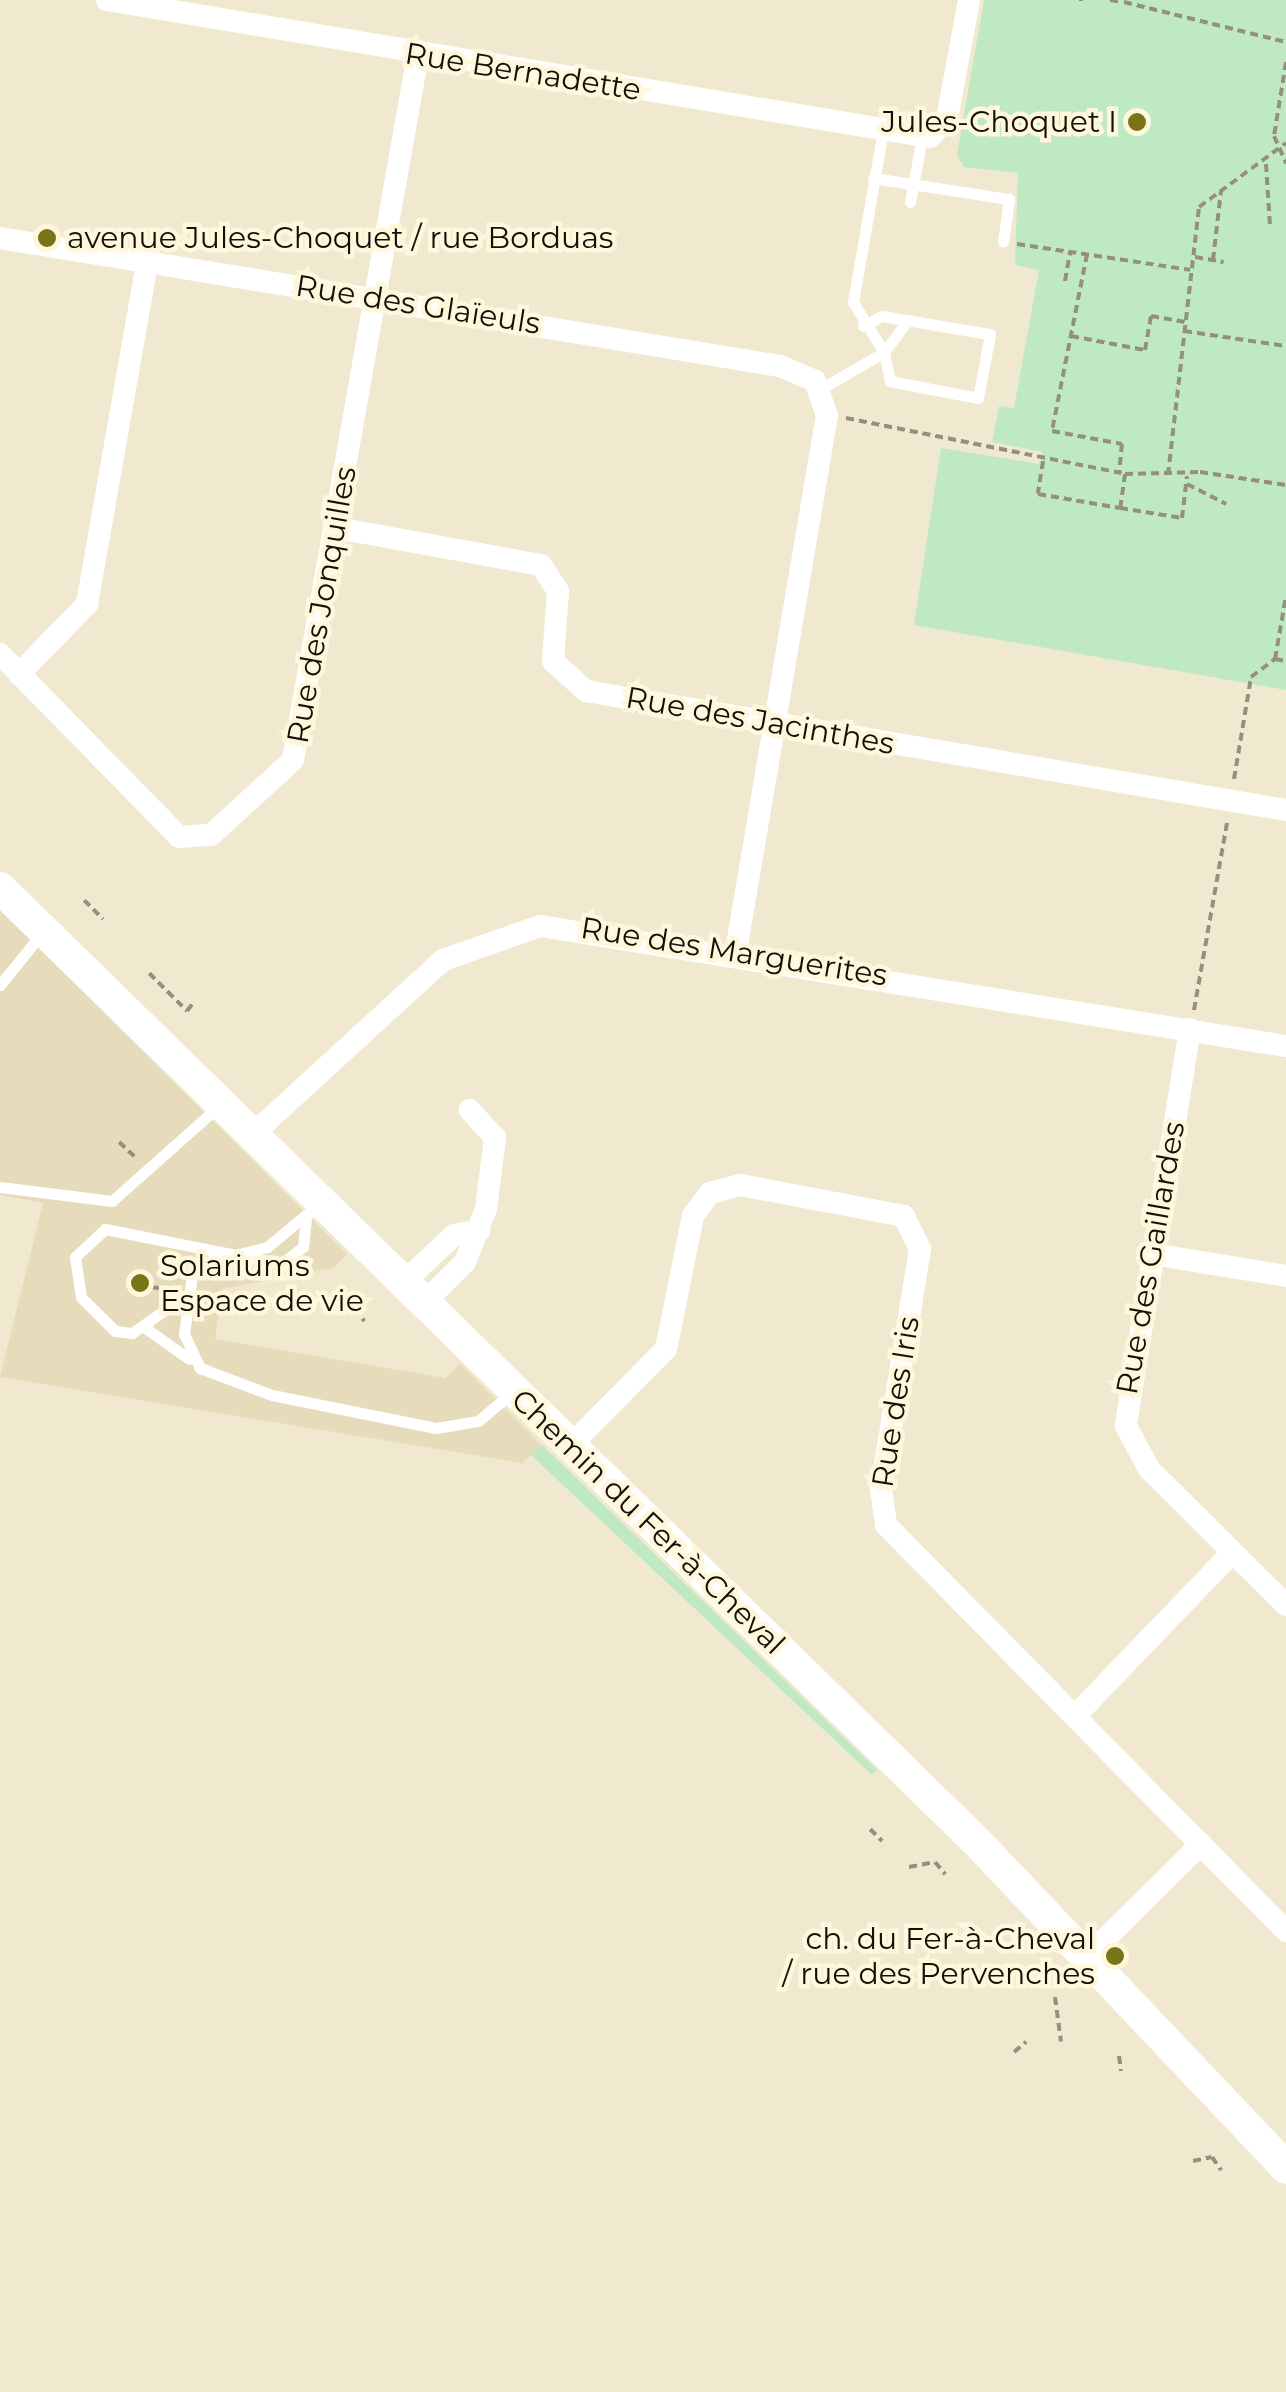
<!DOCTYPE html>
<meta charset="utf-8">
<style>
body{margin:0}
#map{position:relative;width:1286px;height:2392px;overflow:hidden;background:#f1e9cf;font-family:Montserrat,sans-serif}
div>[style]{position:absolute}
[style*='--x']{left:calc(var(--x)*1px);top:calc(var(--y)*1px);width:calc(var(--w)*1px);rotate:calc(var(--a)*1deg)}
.built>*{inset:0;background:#e6dcbb}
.green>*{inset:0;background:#bee9c3}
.path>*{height:4px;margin-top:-2px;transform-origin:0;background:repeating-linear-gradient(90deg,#958f7d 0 8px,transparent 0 13px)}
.lane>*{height:11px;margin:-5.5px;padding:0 5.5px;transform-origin:5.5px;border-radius:5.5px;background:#fff}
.street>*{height:22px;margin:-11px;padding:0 11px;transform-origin:11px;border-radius:11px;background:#fff}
.secondary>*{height:32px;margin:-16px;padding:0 16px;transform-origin:16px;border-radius:16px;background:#fff}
.dots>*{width:28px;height:28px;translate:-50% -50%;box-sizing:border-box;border:5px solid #fef7dc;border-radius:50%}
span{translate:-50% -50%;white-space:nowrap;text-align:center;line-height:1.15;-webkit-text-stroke:9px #fef7dc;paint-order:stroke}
.street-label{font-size:30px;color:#131008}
.poi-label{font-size:30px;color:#131008}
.right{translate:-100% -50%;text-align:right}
.left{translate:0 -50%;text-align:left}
</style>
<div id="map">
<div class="built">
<i style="clip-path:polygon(0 909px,347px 1254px,333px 1268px,222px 1289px,215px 1339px,445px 1378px,460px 1364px,542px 1445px,522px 1463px,0 1377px,43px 1203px,0 1195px)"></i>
</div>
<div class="green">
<i style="clip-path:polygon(984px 0,1286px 0,1286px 690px,914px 625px,941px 448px,1039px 464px,1042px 452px,992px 442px,999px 406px,1014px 408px,1039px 270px,1015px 265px,1018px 173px,964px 167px,957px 155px)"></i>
<i style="clip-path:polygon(542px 1445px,877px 1770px,872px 1775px,531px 1455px)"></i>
</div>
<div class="path">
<i style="--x:1081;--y:0;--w:1;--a:90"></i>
<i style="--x:1110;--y:0;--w:12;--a:9"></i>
<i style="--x:1124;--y:2;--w:167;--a:13.9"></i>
<i style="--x:1286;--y:62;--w:75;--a:99.2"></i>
<i style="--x:1274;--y:136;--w:30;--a:66"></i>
<i style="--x:1266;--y:164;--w:62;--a:86.3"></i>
<i style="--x:1017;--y:244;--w:175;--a:8.5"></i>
<i style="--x:1087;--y:254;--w:180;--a:101.2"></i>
<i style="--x:1052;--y:431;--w:71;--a:10.5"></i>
<i style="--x:1122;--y:444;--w:29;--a:96"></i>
<i style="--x:1195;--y:257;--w:29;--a:10"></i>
<i style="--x:1213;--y:260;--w:69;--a:-83.4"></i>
<i style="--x:1065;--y:281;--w:29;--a:-80"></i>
<i style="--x:1184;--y:331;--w:103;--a:8.4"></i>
<i style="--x:1071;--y:336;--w:75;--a:10.7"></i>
<i style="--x:1145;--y:350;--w:35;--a:-80"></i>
<i style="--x:1151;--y:316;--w:35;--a:10"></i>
<i style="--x:846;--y:418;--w:285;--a:11.3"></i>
<i style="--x:1125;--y:474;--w:75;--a:-1.5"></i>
<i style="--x:1200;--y:472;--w:87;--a:8.6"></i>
<i style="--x:1043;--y:461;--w:33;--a:99"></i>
<i style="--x:1038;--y:494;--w:83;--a:9.7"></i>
<i style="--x:1125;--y:474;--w:34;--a:98"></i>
<i style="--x:1120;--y:508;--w:63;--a:9.2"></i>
<i style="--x:1182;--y:518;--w:42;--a:-83.2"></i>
<i style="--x:1168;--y:475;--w:270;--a:-83.4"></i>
<i style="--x:1199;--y:207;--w:108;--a:-36.3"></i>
<i style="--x:1187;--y:484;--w:44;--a:27.1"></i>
<i style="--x:1275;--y:659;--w:11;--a:10"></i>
<i style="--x:1234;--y:779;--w:103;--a:-80.5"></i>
<i style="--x:1251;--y:677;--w:30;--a:-37"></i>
<i style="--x:1275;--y:659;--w:64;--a:-80.1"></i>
<i style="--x:84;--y:900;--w:27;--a:45"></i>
<i style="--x:149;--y:973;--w:54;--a:45"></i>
<i style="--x:187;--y:1011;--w:10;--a:-53"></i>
<i style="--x:1194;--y:1010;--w:191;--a:-80"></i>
<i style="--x:119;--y:1142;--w:26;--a:43"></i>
<i style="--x:151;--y:1287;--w:15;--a:8"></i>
<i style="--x:348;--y:1297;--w:29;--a:56"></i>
<i style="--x:870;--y:1829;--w:17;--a:45"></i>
<i style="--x:909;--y:1867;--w:26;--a:-11"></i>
<i style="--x:935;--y:1862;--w:16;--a:50"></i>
<i style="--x:1055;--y:1997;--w:45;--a:82.4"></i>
<i style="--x:1014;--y:2052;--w:16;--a:-40"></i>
<i style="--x:1119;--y:2056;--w:15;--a:82"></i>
<i style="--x:1193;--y:2161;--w:19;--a:-12"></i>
<i style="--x:1212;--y:2157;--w:16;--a:55"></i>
</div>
<div class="lane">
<i style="--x:873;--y:178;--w:138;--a:8.8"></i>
<i style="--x:1009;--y:199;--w:43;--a:97.9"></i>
<i style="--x:910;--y:202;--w:66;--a:-79.5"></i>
<i style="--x:863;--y:326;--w:21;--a:-28"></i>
<i style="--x:882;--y:316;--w:109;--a:9.5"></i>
<i style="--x:990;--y:334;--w:65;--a:100.6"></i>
<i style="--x:978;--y:398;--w:90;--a:-169.1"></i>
<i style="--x:890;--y:381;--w:30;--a:-102"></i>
<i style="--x:884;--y:352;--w:40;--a:-53"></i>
<i style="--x:822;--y:388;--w:72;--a:-30.1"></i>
<i style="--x:884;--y:352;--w:59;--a:-121.8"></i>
<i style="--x:853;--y:302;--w:175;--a:-80.1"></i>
<i style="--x:0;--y:985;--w:65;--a:-51.2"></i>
<i style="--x:0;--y:1187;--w:113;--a:7.1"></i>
<i style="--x:112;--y:1201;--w:142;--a:-41.6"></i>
<i style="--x:318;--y:1205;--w:66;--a:140.5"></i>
<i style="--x:267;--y:1247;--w:76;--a:165.6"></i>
<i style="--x:193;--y:1266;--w:69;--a:97.5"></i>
<i style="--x:184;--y:1334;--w:38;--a:65"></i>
<i style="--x:200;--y:1368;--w:77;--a:20.6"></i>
<i style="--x:272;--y:1395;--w:167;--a:11.4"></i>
<i style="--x:436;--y:1428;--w:43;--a:-9.5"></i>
<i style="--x:478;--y:1421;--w:47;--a:-39.8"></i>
<i style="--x:189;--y:1293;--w:70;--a:144.9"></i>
<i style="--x:132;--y:1333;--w:17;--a:-173"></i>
<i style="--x:115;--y:1331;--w:48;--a:-135"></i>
<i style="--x:81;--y:1297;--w:40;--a:-98.5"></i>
<i style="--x:75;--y:1257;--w:41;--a:-43"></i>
<i style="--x:105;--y:1229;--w:179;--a:11.2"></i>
<i style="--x:281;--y:1264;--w:28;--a:-38"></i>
<i style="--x:303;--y:1247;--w:30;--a:-84"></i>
<i style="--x:144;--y:1327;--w:55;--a:35.4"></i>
</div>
<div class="street">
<i style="--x:107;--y:0;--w:834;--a:9.45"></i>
<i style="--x:930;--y:137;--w:25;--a:-47"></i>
<i style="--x:947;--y:119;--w:121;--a:-79.5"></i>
<i style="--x:0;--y:238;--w:790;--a:9.32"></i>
<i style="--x:780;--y:366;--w:38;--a:23"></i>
<i style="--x:815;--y:381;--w:36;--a:71"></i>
<i style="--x:827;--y:415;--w:544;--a:99.64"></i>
<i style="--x:337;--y:528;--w:207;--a:10.3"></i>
<i style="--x:541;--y:565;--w:31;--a:57"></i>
<i style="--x:558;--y:591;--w:70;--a:94.1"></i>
<i style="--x:553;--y:661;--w:45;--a:42.3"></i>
<i style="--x:586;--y:691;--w:710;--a:9.65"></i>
<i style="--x:0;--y:654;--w:256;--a:45.6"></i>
<i style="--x:179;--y:837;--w:32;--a:-4"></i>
<i style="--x:211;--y:835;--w:111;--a:-42.4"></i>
<i style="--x:293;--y:760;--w:716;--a:-79.95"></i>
<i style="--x:19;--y:674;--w:98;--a:-45.8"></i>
<i style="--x:87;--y:604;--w:347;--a:-80"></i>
<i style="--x:1190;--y:1029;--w:402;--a:99.2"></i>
<i style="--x:1126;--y:1426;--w:49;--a:61.9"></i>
<i style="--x:1149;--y:1469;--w:193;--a:44.8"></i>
<i style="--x:252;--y:1135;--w:259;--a:-42.5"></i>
<i style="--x:443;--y:960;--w:103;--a:-19.3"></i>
<i style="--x:540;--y:926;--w:756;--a:9.14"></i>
<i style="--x:1152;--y:1254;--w:136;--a:9.3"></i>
<i style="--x:404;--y:1282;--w:69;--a:-43.2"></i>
<i style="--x:454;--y:1235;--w:26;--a:-11"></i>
<i style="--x:425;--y:1302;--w:57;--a:-45"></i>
<i style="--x:465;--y:1262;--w:57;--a:-68.4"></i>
<i style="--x:486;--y:1209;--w:72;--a:-82.8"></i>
<i style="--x:495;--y:1138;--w:38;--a:-132"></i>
<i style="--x:570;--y:1446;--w:136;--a:-45.3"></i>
<i style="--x:666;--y:1349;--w:136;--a:-78.5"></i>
<i style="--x:693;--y:1216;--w:29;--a:-54"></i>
<i style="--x:710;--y:1193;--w:31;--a:-15"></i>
<i style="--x:740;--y:1185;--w:167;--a:10.7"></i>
<i style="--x:904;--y:1216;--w:37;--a:64"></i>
<i style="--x:920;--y:1249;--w:243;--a:99.2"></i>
<i style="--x:881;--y:1489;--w:36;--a:82"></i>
<i style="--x:886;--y:1525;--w:570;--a:45.43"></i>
<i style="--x:1075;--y:1716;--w:226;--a:-46.1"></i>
<i style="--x:1089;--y:1955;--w:158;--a:-44.7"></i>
</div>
<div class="secondary">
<i style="--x:0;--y:888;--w:1366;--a:44.32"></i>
<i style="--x:977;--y:1842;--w:449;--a:46.5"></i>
</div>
<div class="dots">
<i style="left:1137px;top:122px;background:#7a7418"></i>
<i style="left:47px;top:238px;background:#7a7418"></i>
<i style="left:140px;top:1283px;background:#7a7418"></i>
<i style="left:1115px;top:1956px;background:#7a7418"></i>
</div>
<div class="street-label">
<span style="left:523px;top:72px;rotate:9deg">Rue Bernadette</span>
<span style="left:418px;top:305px;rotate:9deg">Rue des Glaïeuls</span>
<span style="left:322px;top:605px;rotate:-80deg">Rue des Jonquilles</span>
<span style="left:760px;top:721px;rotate:10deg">Rue des Jacinthes</span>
<span style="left:734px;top:952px;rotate:9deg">Rue des Marguerites</span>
<span style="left:1151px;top:1258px;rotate:-80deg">Rue des Gaillardes</span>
<span style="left:896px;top:1402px;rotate:-81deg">Rue des Iris</span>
<span style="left:648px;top:1522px;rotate:44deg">Chemin du Fer-à-Cheval</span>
</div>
<div class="poi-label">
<span class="right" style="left:1117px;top:122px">Jules-Choquet I</span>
<span class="left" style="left:67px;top:238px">avenue Jules-Choquet / rue Borduas</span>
<span class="left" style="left:160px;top:1283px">Solariums<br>Espace de vie</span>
<span class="right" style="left:1095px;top:1956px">ch. du Fer-à-Cheval<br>/ rue des Pervenches</span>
</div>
</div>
